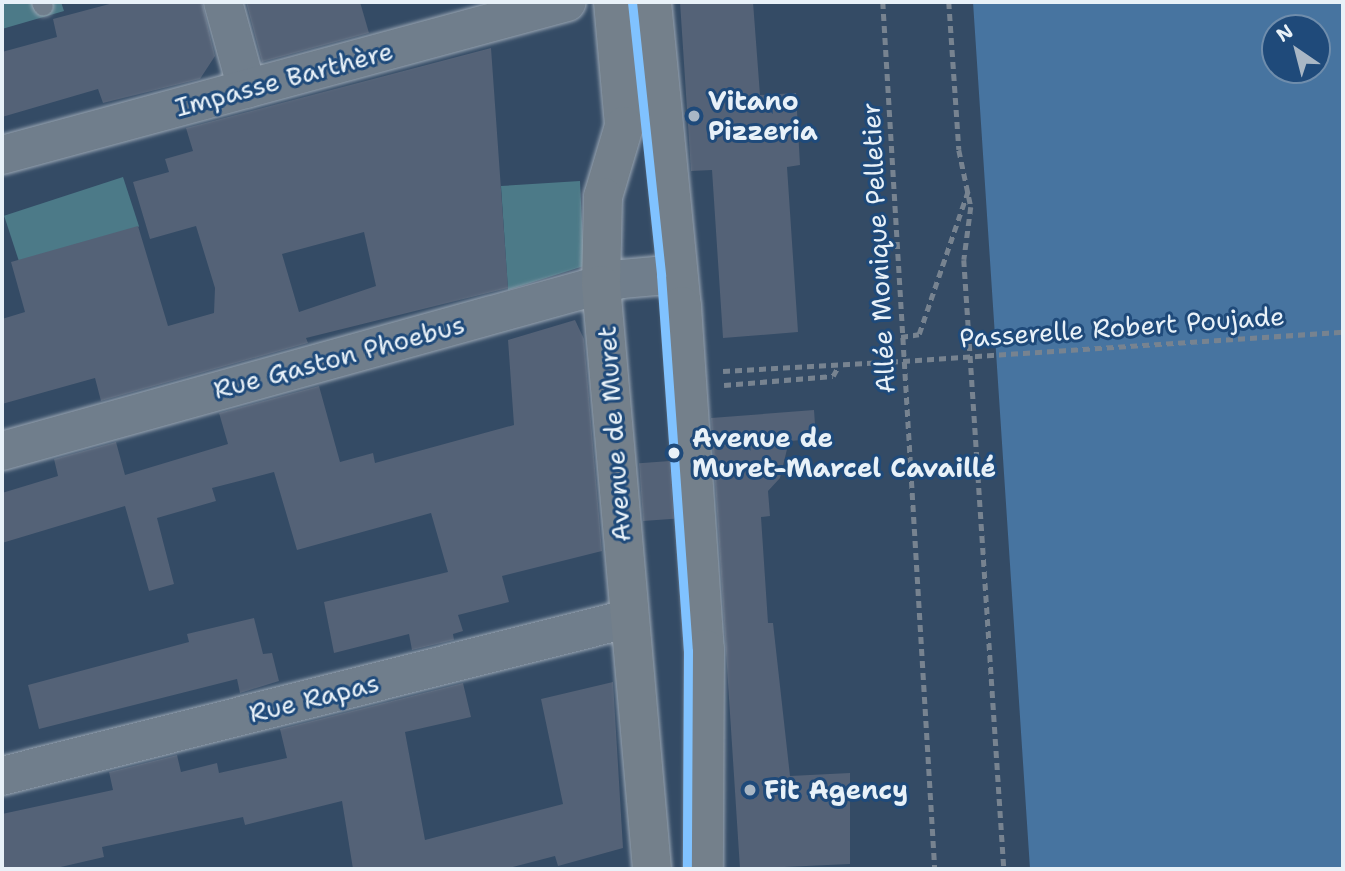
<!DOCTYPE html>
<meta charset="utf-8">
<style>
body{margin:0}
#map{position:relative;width:1345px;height:871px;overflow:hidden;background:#344b65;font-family:"Shantell Sans",sans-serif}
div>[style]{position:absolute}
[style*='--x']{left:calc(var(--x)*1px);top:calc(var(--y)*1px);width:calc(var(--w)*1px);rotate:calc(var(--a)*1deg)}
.green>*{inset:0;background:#4c7a88;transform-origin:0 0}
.water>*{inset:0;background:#4774a0}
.building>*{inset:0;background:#546277;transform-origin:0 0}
.path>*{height:4.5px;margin-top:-2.25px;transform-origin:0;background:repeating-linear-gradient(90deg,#778390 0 7px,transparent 0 12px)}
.roads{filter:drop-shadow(0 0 2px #9aa6b3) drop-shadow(0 0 2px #9aa6b3)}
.service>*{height:19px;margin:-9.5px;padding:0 9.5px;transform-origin:9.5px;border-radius:9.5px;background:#707e8c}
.minor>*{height:38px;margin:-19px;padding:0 19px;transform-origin:19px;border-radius:19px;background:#707e8c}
.primary>*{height:38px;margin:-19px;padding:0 19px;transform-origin:19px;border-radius:19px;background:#74808b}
.path-bridge>*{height:4.5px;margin-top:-2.25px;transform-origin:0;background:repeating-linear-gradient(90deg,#778390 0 7px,transparent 0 12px)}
.tram-1>*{height:9px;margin:-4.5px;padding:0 4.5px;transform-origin:4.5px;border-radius:4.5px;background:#80c2ff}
.dots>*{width:19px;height:19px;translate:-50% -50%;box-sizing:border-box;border:4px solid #1f4a7a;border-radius:50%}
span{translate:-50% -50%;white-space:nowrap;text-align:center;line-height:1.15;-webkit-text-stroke:6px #1f4a7a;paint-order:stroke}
.street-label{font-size:26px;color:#e8f1f8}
.poi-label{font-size:26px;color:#e8f1f8;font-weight:700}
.left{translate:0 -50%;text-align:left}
.stop-label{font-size:26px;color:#e8f1f8;font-weight:700}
.frame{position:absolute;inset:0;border:4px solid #e8f1f8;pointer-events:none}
.north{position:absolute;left:1261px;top:14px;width:70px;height:70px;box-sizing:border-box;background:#1f4a7a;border:2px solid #6f8dac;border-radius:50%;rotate:325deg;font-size:19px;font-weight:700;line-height:28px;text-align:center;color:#e8f1f8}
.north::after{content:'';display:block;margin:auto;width:24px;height:32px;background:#a9b7c5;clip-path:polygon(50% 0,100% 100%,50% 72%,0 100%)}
</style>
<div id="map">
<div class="green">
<i style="clip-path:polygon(2px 2px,61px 2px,64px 11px,2px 29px)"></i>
<i style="left:123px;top:177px;width:52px;height:125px;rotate:72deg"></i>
<i style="clip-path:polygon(580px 181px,584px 266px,508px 290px,501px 186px)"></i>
</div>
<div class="water">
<i style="clip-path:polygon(evenodd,973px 2px,1343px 2px,1343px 869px,1030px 869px,973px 2px,1275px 28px,1317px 28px,1317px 70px,1275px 70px,1275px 28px)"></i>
</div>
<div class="building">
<i style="clip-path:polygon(117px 2px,202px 2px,215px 56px,200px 79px,103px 103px,98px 89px,2px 117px,2px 52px,57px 37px,53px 19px)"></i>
<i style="clip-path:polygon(246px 2px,360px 2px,369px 33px,262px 62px)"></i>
<i style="clip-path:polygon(680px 2px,753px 2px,760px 95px,796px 93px,800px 165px,787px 167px,798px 332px,723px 338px,712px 170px,691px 171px)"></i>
<i style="clip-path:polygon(evenodd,491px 48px,508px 288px,306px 338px,308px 343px,101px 401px,95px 378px,2px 404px,2px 319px,25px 312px,11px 262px,138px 226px,168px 326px,214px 313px,215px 288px,196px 226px,150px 239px,133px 182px,169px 172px,165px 159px,193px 151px,186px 128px,491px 48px,364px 232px,376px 286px,299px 312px,282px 254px,364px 232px)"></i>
<i style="clip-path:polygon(575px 320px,584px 339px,602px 551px,502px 576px,509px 602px,458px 615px,463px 631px,453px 634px,454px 640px,412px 650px,409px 634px,334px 653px,324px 602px,448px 572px,431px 513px,297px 550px,274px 472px,212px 488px,216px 501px,157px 518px,174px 584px,149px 591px,125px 506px,2px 543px,2px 493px,58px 476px,54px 459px,116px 442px,125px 475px,228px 444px,219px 413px,319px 386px,340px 462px,373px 453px,375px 463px,514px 425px,508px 340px)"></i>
<i style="clip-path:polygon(814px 410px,816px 439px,789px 441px,780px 478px,768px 491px,770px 516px,761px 517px,768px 623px,773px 623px,790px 776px,850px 773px,850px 864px,740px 869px,711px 418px)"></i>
<i style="left:670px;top:461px;width:58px;height:31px;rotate:86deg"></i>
<i style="clip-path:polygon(254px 618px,263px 654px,272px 653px,279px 681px,240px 693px,237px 679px,39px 729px,28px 685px,189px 642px,187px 634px)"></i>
<i style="clip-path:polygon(613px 682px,623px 848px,558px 866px,555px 856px,505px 869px,353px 869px,342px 801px,245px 825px,243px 817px,102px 847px,104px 857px,52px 869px,2px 869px,2px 814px,113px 790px,109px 772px,177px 755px,181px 772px,217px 763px,219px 773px,287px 758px,280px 729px,463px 683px,471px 717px,405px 732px,425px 840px,563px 804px,541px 699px)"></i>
</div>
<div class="path">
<i style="--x:883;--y:2;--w:869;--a:86.57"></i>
<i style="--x:949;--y:2;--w:148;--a:86.1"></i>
<i style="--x:959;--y:150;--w:58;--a:78.1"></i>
<i style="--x:971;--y:207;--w:53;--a:97.5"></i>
<i style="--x:964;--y:260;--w:610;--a:86.24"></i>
<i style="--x:901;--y:337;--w:18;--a:-9"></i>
<i style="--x:919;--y:334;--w:151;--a:-71.1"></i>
<i style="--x:723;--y:371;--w:180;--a:-3.2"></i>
<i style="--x:724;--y:385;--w:109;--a:-4.7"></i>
<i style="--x:833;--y:376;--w:10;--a:-61"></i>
</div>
<div class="roads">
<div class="service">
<i style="--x:41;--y:2;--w:4;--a:63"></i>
</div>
<div class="minor">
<i style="--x:223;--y:2;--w:90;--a:74.6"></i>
<i style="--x:2;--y:155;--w:585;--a:-15.15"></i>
<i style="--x:2;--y:451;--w:643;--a:-15.51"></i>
<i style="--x:622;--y:279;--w:56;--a:-5.1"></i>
<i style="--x:2;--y:776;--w:644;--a:-14.1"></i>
</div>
<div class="primary">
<i style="--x:613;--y:2;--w:124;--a:84.9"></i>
<i style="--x:624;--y:126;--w:74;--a:106.5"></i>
<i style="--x:603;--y:197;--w:88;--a:91.3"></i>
<i style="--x:601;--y:285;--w:586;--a:85.01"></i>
<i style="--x:652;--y:2;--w:305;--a:84.4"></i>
<i style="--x:682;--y:306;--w:344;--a:86.2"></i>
<i style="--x:705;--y:649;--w:220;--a:90.3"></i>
</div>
</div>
<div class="path-bridge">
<i style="--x:903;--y:361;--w:441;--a:-3.8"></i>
</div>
<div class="tram-1">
<i style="--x:632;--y:2;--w:275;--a:83.9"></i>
<i style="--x:661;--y:275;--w:377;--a:85.9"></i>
<i style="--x:688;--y:651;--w:218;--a:90.3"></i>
</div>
<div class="dots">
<i style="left:694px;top:116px;background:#a9b7c5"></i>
<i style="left:674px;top:453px;background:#e8f1f8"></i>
<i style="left:750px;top:790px;background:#a9b7c5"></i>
</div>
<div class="street-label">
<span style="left:284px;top:79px;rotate:-15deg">Impasse Barthère</span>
<span style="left:878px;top:248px;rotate:-93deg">Allée Monique Pelletier</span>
<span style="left:1122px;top:327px;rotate:-4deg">Passerelle Robert Poujade</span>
<span style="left:339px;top:357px;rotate:-15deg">Rue Gaston Phoebus</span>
<span style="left:614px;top:434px;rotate:-94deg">Avenue de Muret</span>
<span style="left:314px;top:698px;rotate:-14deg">Rue Rapas</span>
</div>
<div class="poi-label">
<span class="left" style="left:708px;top:116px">Vitano<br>Pizzeria</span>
<span class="left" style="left:764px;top:790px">Fit Agency</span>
</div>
<div class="stop-label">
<span class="left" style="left:692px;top:453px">Avenue de<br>Muret-Marcel Cavaillé</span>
</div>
<div class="frame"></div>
<div class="north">N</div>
</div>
